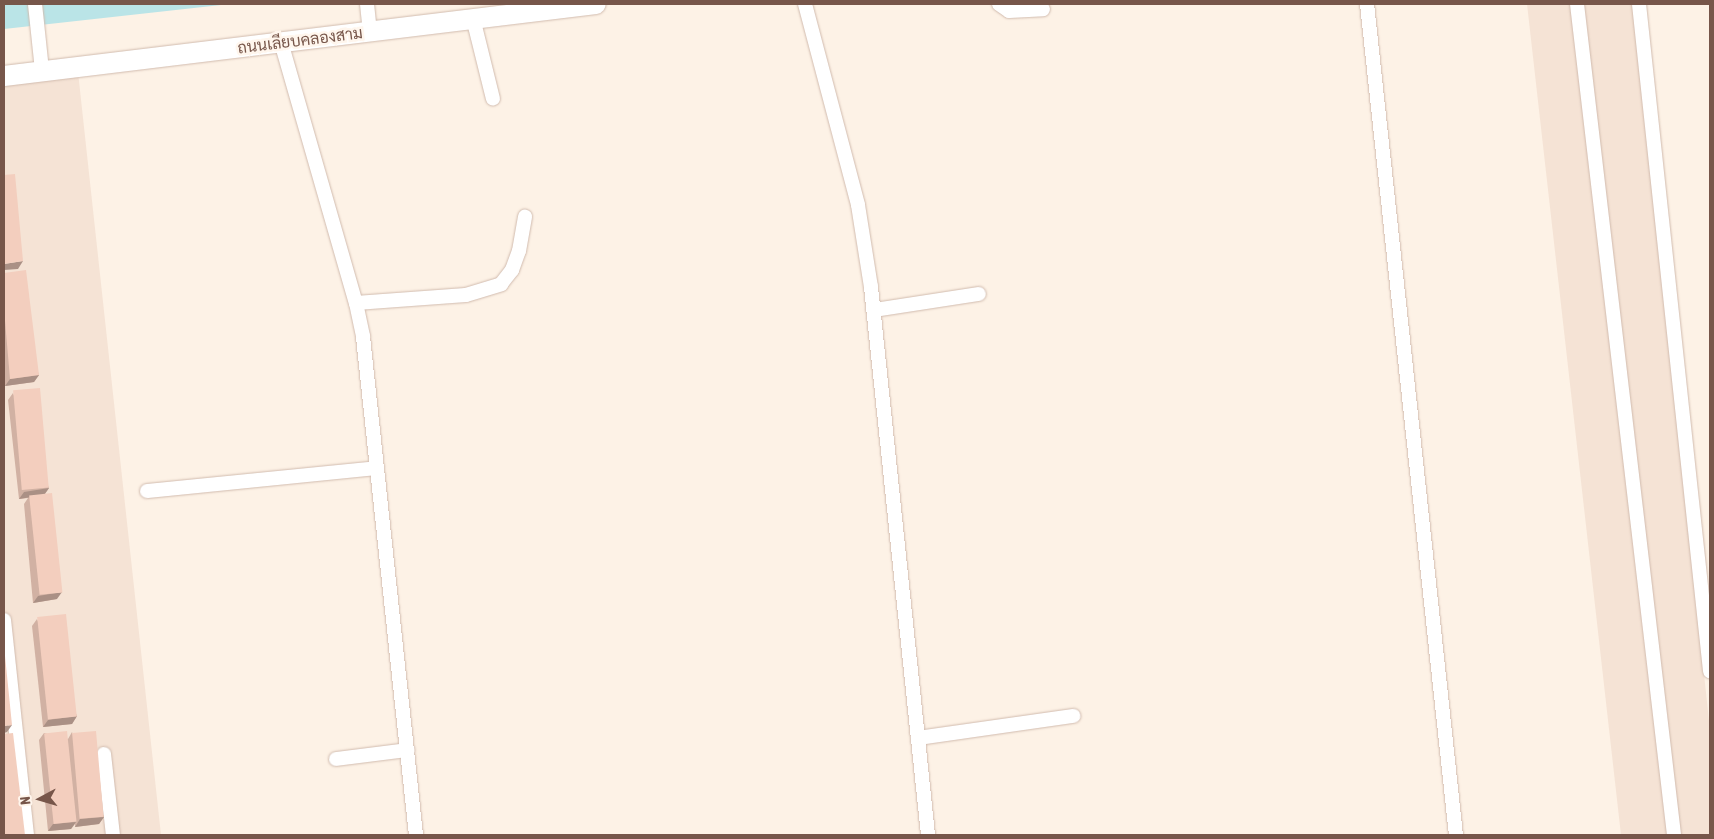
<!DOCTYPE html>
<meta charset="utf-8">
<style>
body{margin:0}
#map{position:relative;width:1714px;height:839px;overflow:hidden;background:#fdf2e6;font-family:"Asap Condensed",Sarabun,sans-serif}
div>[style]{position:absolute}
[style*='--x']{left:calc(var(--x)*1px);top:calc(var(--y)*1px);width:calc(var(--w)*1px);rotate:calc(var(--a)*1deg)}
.residential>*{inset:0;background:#f5e3d5}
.water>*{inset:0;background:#bae4e7}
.roads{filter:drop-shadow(0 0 1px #d1bbae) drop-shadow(0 0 1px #d1bbae)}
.minor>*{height:14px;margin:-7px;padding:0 7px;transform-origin:7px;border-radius:7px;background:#fff}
.secondary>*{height:20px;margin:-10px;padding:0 10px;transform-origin:10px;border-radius:10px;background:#fff}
.wall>*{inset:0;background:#d1b1a3}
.shaded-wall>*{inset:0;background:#aa9085}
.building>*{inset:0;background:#f3cebe;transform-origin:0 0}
span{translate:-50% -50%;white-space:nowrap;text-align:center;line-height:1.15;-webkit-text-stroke:5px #fff6ed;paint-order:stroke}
.street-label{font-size:16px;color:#77564a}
.frame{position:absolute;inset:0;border:5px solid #77564a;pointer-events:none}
.north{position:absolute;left:15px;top:774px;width:50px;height:50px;-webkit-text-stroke:4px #fff6ed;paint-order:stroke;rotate:264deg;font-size:14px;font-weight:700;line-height:20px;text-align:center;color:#77564a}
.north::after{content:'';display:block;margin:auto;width:18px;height:22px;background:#77564a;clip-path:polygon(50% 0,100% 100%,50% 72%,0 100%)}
</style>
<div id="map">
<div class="residential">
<i style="clip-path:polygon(1527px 4px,1632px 4px,1710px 730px,1710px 835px,1621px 835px)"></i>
<i style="clip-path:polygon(78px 72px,161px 835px,4px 835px,4px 80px)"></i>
</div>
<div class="water">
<i style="clip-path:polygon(4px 4px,230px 4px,4px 29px)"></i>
</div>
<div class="roads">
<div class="minor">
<i style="--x:35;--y:4;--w:67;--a:84"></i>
<i style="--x:367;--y:4;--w:27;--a:84"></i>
<i style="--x:805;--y:4;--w:208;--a:75.2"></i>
<i style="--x:858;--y:205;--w:83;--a:81"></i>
<i style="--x:871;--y:287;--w:551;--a:84.06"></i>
<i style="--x:999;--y:4;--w:12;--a:35"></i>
<i style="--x:1009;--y:11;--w:34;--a:-3"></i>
<i style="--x:1367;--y:4;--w:836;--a:83.89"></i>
<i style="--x:1577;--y:4;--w:837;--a:83.34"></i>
<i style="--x:1639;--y:4;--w:671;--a:83.92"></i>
<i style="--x:473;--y:18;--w:83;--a:76.1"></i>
<i style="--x:281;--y:42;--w:272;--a:74"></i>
<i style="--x:356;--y:303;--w:35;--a:78"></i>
<i style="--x:363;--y:337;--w:501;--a:83.93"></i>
<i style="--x:356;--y:303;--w:110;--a:-4.2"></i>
<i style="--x:466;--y:295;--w:37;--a:-17"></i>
<i style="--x:501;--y:284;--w:18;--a:-52"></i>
<i style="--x:512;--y:270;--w:20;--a:-70"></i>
<i style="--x:519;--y:251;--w:35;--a:-80"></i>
<i style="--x:874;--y:310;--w:106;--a:-8.7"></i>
<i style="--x:147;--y:491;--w:231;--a:-5.7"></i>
<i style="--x:4;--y:620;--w:216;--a:83.9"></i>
<i style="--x:918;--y:738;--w:157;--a:-8.1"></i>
<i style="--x:104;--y:754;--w:81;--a:83.7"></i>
<i style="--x:336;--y:759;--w:72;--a:-7.2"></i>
</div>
<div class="secondary">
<i style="--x:4;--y:76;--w:596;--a:-6.93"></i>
</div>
</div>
<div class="wall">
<i style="clip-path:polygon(4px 273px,39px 375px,34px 382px,5px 386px,4px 368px)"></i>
<i style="clip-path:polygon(13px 393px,49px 488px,45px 494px,57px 599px,33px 603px,24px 504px,28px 498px,19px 499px,8px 400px)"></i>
<i style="clip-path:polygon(37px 619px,77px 716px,72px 724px,43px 727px,32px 626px)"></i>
<i style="clip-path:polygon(72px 732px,104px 817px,99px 824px,75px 827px,75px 824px,71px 829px,48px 831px,39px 740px,44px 733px,68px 739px)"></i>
</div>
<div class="shaded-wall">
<i style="clip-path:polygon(23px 261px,18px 269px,4px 270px,4px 264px)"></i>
<i style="clip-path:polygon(39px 375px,34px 382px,5px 386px,10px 379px)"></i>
<i style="clip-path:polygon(49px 488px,44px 495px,19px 499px,24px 492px)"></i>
<i style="clip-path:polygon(62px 592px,57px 599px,33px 603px,38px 596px)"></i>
<i style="clip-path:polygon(77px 716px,72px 724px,43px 727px,48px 720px)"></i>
<i style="clip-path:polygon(12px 725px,7px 732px,4px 733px,4px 726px)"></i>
<i style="clip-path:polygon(104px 817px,99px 824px,75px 827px,80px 819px)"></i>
<i style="clip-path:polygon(76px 822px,71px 829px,48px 831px,53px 824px)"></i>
</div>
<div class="building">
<i style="clip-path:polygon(15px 174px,23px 261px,4px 264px,4px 175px)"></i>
<i style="clip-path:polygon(26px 270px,39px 375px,10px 379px,4px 309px,4px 273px)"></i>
<i style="left:40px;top:388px;width:100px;height:27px;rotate:85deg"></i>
<i style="left:52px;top:493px;width:100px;height:23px;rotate:84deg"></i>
<i style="left:66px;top:614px;width:103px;height:29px;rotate:84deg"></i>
<i style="clip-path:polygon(4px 646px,12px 725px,4px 726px)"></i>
<i style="left:67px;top:731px;width:91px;height:23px;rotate:84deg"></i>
<i style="left:96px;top:731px;width:86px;height:24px;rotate:85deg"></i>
<i style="clip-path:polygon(13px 733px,25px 835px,4px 835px,4px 734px)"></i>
</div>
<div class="street-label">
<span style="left:300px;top:40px;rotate:-7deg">ถนนเลียบคลองสาม</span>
</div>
<div class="frame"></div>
<div class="north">N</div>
</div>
